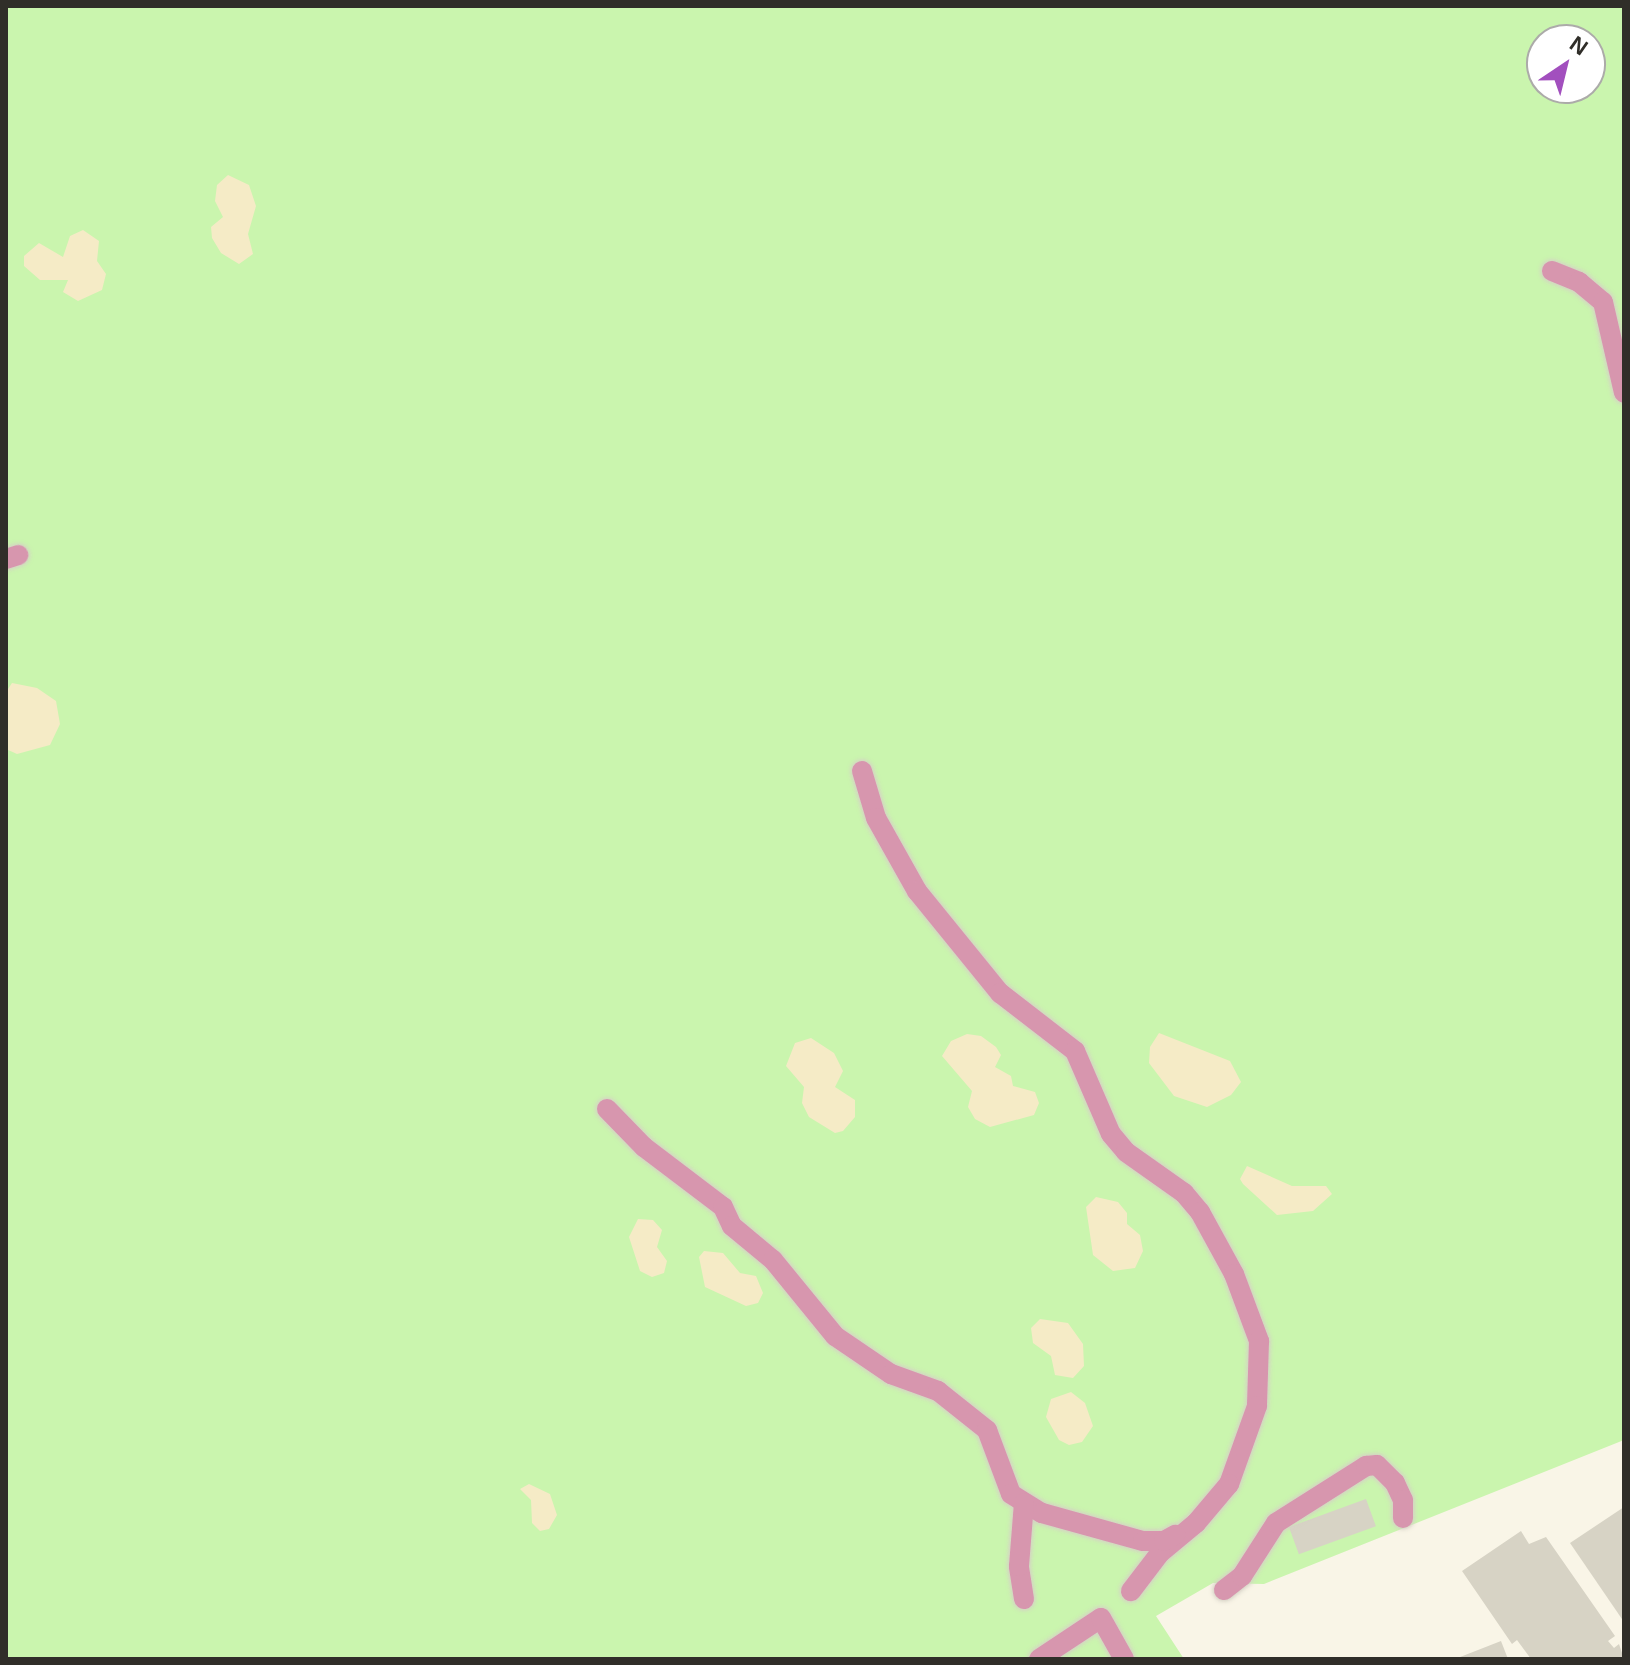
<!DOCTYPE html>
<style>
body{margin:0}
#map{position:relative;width:1630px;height:1665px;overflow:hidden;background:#f9f5e7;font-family:Arial,sans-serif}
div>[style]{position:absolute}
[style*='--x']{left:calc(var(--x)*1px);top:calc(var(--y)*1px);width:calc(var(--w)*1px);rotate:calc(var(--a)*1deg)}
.green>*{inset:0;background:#caf5ae}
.sand>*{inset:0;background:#f5ebc6}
.building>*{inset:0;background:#d7d3c5;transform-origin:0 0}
.roads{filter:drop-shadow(0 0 2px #d5d1c5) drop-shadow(0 0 2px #d5d1c5)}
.minor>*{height:20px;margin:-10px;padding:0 10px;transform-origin:10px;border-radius:10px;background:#d796ae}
span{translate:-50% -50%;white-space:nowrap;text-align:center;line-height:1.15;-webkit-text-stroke:7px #fff;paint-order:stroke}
.frame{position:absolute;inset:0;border:8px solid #302e29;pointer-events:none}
.north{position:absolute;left:1526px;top:24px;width:80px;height:80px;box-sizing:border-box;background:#fff;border:2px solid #acaba9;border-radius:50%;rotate:35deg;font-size:22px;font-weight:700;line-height:32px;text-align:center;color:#302e29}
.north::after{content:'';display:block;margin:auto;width:28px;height:36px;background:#a24fbe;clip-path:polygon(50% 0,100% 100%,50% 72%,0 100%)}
</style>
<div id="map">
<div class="green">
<i style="clip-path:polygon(evenodd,6px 6px,1624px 6px,1624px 1440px,1264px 1584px,1213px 1583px,1156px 1616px,1184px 1659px,6px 1659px,6px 6px,1542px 40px,1590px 40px,1590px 88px,1542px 88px,1542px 40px)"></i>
</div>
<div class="sand">
<i style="clip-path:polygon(228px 175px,249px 185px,256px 206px,248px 234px,253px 254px,239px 264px,221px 253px,212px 238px,211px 227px,223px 217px,215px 201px,217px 185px)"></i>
<i style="clip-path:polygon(83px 230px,99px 241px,97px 261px,106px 274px,102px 290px,78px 301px,63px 292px,68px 280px,40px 280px,24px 266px,24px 256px,39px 243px,63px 257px,70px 236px)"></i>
<i style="clip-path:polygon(12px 683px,37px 688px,56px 701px,60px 724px,50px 745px,17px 754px,6px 749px,6px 692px)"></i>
<i style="clip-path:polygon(1159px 1033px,1230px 1061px,1241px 1082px,1231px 1095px,1207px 1107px,1174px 1096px,1149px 1063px,1150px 1047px)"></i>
<i style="clip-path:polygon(967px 1034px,981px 1036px,996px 1047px,1001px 1055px,995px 1067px,1011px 1076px,1013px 1086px,1035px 1092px,1039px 1103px,1034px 1115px,990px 1127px,975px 1119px,968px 1107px,972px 1091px,942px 1056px,951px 1041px)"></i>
<i style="clip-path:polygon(811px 1038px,834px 1053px,843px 1071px,835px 1087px,855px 1100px,855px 1117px,843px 1131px,835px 1133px,809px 1117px,802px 1103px,804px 1087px,786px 1066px,795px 1043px)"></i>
<i style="clip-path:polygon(1247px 1166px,1292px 1186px,1326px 1186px,1332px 1194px,1313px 1211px,1277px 1215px,1243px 1184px,1240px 1179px)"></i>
<i style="clip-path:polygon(1096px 1197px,1118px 1202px,1127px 1213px,1127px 1224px,1140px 1235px,1143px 1251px,1135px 1268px,1113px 1271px,1093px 1255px,1086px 1207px)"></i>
<i style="clip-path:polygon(638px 1219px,653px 1220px,662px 1230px,657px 1247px,667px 1261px,664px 1273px,652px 1277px,640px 1271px,629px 1237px)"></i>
<i style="clip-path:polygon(704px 1251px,723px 1253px,740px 1273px,756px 1276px,763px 1293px,758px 1303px,746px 1306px,705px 1287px,699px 1257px)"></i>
<i style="clip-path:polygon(1040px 1319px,1068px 1323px,1083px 1344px,1084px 1366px,1073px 1378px,1055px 1375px,1051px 1356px,1033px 1343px,1031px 1328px)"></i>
<i style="clip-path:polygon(1071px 1392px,1085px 1403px,1093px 1426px,1082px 1442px,1069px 1445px,1059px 1440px,1046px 1417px,1051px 1399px)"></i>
<i style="clip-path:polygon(529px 1484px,550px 1494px,557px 1515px,549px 1529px,540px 1531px,532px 1523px,531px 1500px,520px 1489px)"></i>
</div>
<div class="building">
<i style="left:1366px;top:1499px;width:29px;height:82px;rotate:70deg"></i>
<i style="clip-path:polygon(1624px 1507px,1624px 1622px,1570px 1543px)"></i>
<i style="clip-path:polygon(1521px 1531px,1529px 1544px,1546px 1537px,1615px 1636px,1608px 1641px,1614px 1648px,1619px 1644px,1624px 1659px,1531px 1659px,1517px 1640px,1512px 1644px,1462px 1571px)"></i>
<i style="clip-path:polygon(1501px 1641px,1508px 1659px,1455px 1659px)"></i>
</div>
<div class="roads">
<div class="minor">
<i style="--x:1552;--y:271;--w:29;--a:22"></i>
<i style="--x:1579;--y:282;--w:31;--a:40"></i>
<i style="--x:1603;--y:302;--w:93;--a:77"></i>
<i style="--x:6;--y:559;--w:13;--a:-18"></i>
<i style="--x:862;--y:771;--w:49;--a:73.4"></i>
<i style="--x:876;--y:818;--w:84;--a:60.7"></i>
<i style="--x:917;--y:891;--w:132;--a:50.9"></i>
<i style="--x:1000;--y:993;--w:95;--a:37.7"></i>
<i style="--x:1075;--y:1051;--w:90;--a:66.6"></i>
<i style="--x:1111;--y:1134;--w:23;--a:50"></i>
<i style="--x:1126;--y:1152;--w:71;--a:35.3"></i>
<i style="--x:1184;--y:1193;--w:25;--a:50"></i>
<i style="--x:1200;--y:1212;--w:71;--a:61.3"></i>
<i style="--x:1234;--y:1274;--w:72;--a:69.5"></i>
<i style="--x:1259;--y:1341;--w:65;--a:91.8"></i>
<i style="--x:1257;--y:1406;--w:83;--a:109.7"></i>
<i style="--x:1229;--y:1484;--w:51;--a:130.2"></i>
<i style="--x:1196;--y:1523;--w:47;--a:140.2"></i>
<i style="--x:1160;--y:1553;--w:48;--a:127.3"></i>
<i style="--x:607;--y:1109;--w:53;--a:45.8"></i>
<i style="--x:644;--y:1147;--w:99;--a:37.2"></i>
<i style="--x:723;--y:1207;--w:21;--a:65"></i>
<i style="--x:732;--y:1226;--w:53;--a:39.7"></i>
<i style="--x:773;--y:1260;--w:98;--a:50.8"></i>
<i style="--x:835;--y:1336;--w:68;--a:34.2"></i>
<i style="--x:891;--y:1374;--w:50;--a:19.9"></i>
<i style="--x:938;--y:1391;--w:63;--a:38.5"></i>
<i style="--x:987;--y:1430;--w:68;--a:69.4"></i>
<i style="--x:1011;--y:1494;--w:36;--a:32"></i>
<i style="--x:1042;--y:1513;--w:105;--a:15.5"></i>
<i style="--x:1143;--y:1541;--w:21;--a:0"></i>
<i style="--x:1164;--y:1541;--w:13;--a:-29"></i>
<i style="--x:1224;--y:1590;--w:23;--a:-38"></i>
<i style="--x:1242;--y:1576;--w:63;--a:-57.3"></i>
<i style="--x:1276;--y:1523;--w:107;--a:-32.3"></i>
<i style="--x:1366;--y:1466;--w:11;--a:-5"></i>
<i style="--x:1377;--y:1465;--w:25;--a:45"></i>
<i style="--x:1395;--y:1483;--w:19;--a:65"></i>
<i style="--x:1403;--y:1500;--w:18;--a:90"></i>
<i style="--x:1024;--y:1599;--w:33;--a:-99"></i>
<i style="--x:1019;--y:1566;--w:63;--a:-85.5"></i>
<i style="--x:1039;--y:1659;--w:74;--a:-33.5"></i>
<i style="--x:1101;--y:1618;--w:47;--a:60.7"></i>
</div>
</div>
<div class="frame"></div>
<div class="north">N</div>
</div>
